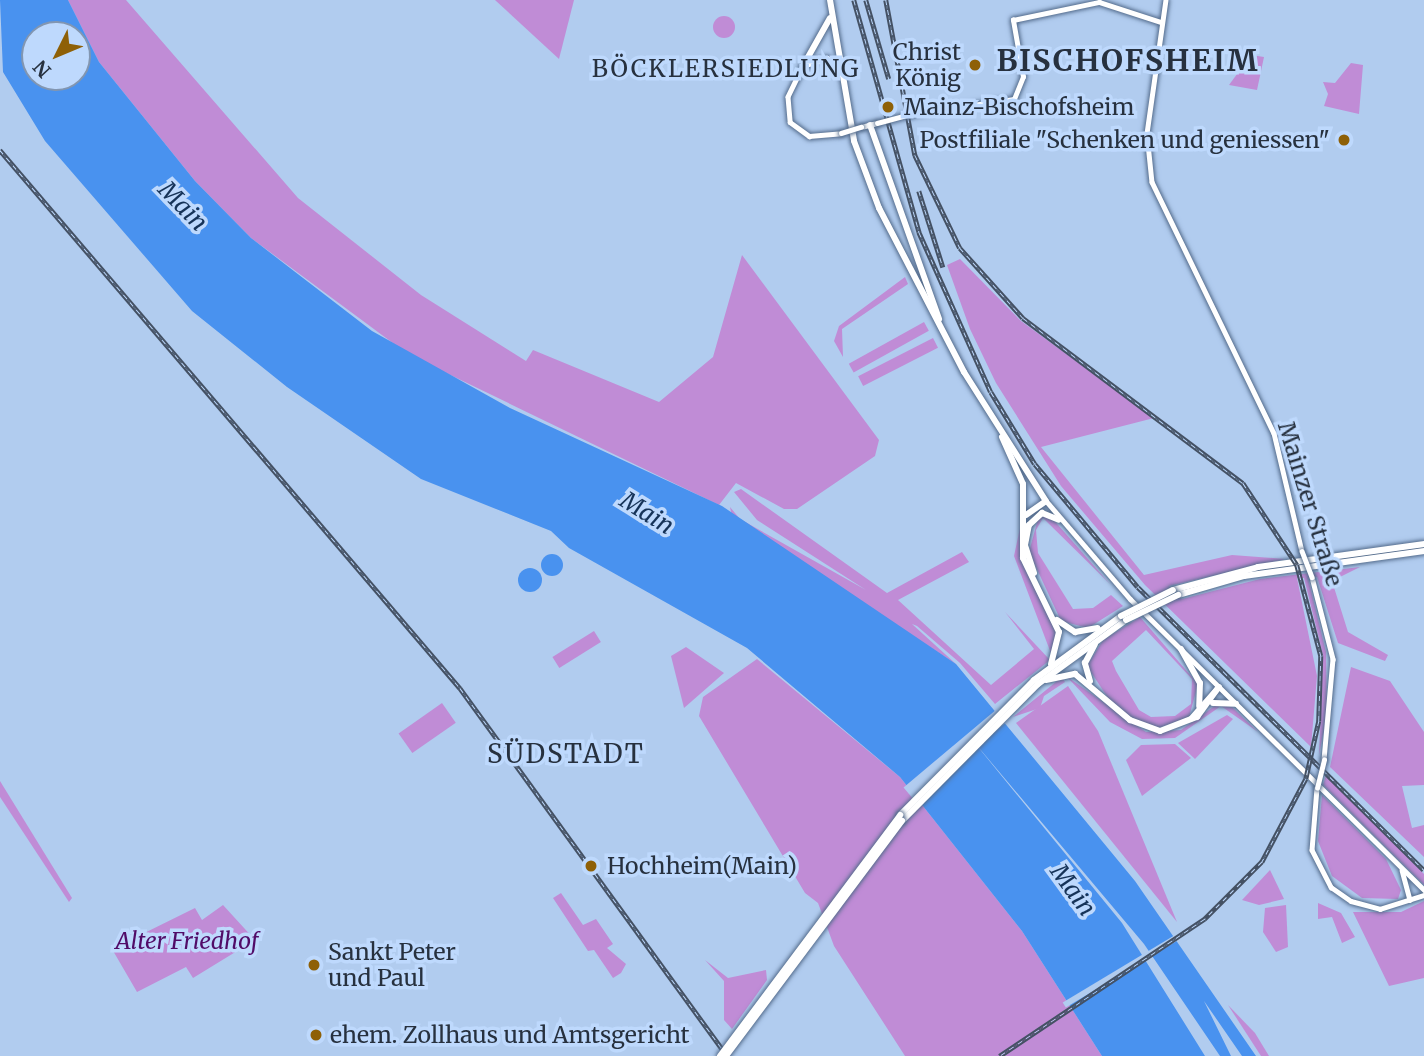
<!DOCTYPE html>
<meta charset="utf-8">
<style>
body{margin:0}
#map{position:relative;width:1424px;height:1056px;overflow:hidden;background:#b1ccef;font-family:Merriweather,serif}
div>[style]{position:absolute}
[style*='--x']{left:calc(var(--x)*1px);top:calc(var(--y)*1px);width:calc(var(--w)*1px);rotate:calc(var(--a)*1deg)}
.green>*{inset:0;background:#c08cd6;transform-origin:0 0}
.round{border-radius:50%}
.water>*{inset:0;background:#4992ef}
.pier>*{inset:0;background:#b1ccef;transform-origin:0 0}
.roads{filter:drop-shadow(0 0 2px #536b8b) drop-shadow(0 0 2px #536b8b)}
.tertiary>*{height:4.5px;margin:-2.25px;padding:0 2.25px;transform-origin:2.25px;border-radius:2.25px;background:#fff}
.secondary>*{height:4.5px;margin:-2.25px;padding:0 2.25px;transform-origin:2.25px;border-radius:2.25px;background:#fff}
.primary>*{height:5px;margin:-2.5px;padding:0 2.5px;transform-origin:2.5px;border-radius:2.5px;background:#fff}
.trunk>*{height:6px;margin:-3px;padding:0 3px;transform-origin:3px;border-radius:3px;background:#fff}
.motorway>*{height:6px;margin:-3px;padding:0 3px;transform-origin:3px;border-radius:3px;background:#fff}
.rail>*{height:4.5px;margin-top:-2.25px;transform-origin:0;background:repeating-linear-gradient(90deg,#bed9fd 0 5px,#445164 0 10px);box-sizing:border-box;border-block:2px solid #445164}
.bridges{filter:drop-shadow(0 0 2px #536b8b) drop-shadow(0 0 2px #536b8b)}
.tertiary-bridge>*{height:4.5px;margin:-2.25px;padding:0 2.25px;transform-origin:2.25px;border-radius:2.25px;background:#fff}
.secondary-bridge>*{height:4.5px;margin:-2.25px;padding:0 2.25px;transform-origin:2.25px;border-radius:2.25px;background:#fff}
.motorway-bridge>*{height:6px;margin:-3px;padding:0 3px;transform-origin:3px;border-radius:3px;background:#fff}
.dots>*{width:19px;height:19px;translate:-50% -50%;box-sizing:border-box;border:4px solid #bed9fd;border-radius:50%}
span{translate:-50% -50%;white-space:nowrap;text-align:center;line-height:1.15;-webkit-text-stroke:7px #bed9fd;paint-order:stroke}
.poi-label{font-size:23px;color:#27313f}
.right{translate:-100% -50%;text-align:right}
.left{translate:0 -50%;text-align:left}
.street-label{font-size:23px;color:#27313f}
.park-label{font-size:23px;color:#510c68;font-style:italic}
.neighbourhood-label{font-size:24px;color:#27313f;letter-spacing:2px}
.water-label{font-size:24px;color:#163358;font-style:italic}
.quarter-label{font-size:26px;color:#27313f;letter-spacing:2px}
.district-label{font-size:30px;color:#27313f;font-weight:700;letter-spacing:2px}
.north{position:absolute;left:21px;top:21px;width:70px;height:70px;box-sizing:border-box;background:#bed9fd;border:2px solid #8296b1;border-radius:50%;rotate:227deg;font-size:19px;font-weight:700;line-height:28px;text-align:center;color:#27313f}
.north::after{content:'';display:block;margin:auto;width:24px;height:32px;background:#8e6007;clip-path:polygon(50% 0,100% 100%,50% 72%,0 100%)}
</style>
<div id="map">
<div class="green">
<i style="clip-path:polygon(68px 0,126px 0,298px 198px,421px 295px,526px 361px,533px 350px,659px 402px,713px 357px,742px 255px,879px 440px,875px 456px,797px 509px,784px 509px,736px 483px,719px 505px,409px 355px,251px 238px,195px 181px,99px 62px)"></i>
<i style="clip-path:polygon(495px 0,574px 0,559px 59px)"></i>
<i class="round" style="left:713px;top:16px;width:22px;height:22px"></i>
<i style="clip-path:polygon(1251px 55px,1264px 57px,1257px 90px,1229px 85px)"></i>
<i style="clip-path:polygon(1351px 63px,1363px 65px,1359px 114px,1324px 106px,1328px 94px,1323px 82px,1335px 83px)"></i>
<i style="clip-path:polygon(960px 259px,1021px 321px,1154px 418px,1041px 447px,1144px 575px,1232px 555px,1285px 559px,1169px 586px,1182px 599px,1260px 579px,1360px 567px,1332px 581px,1348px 632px,1388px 655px,1385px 661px,1338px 643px,1317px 577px,1308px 578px,1326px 652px,1327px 714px,1319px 755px,1323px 655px,1304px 578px,1297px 578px,1317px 676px,1311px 747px,1145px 585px,1061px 486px,996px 383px,970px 329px,947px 265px)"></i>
<i style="clip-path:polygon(905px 277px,908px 284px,842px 329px,843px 357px,834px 341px,839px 326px)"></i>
<i style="left:924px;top:322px;width:10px;height:86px;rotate:61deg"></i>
<i style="left:933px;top:338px;width:11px;height:84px;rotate:63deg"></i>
<i style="clip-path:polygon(741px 489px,887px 593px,962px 552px,969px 562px,898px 600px,991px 685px,1034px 649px,1005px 612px,1050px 660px,995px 704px,960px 663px,917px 626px,912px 624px,956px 664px,732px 517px,730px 507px,740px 519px,866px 590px,757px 520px,734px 492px)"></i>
<i style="clip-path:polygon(1039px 515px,1051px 517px,1110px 584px,1043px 518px,1036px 530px,1038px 553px,1073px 609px,1093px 608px,1111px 595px,1123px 606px,1088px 628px,1061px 621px,1029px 552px)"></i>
<i style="clip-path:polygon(1020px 528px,1022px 560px,1058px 635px,1052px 656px,1014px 556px)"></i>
<i style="clip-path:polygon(evenodd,1140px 617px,1198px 684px,1189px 717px,1156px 729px,1133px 720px,1108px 698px,1087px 666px,1103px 640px,1140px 617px,1146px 630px,1192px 679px,1191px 704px,1175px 716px,1151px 717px,1139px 710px,1116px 671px,1112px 661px,1146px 630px)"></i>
<i style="left:594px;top:631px;width:13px;height:49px;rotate:58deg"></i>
<i style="clip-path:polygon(686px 647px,724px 673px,684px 708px,671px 656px)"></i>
<i style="clip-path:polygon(757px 659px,900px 777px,1022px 931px,1102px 1056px,905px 1056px,834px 946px,818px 903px,805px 893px,699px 716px,703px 697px)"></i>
<i style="clip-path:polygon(1351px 667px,1390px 681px,1424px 732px,1424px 785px,1402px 786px,1412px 828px,1424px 825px,1424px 857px,1330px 767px)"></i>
<i style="clip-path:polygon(1066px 676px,1146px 732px,1181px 730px,1216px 705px,1232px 707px,1258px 732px,1221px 706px,1175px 738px,1142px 739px,1110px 722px)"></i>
<i style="clip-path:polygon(1062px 677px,1065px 682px,1044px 696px,1040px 708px,1013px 717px)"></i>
<i style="clip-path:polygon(1068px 686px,1098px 731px,1177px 922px,1016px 723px)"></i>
<i style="left:442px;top:703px;width:24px;height:53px;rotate:55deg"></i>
<i style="clip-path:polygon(1227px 715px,1233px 719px,1195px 759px,1178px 743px)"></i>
<i style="clip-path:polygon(1175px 744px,1191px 758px,1142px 796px,1126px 760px,1141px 745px)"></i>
<i style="clip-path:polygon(1326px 775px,1424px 874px,1424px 885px,1323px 785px)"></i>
<i style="clip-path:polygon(0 781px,72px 898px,69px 902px,0 797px)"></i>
<i style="clip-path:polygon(1322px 795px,1386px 859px,1401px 890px,1398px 899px,1362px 898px,1332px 876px,1318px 841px)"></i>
<i style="clip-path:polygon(1270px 870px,1284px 899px,1259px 905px,1242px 900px)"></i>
<i style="clip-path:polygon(561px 893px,583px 925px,596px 919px,613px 944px,607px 948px,626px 964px,621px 973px,613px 978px,594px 950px,588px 951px,553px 898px)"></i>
<i style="clip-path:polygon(1424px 901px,1424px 978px,1389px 986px,1353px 912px,1401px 912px)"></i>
<i style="clip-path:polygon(1318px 903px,1341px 913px,1355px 937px,1342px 943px,1332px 917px,1318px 919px)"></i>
<i style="clip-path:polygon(223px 905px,255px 940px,193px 978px,186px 967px,137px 992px,112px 949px,195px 908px,202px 920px)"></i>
<i style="clip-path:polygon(1286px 905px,1288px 947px,1276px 952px,1263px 932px,1265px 908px)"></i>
<i style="clip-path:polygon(705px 960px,728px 978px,766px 970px,767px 980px,732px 1029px,724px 1020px,724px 981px)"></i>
<i style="clip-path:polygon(1228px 1005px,1255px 1033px,1269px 1056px,1261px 1056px)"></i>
</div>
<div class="water">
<i style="clip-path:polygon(evenodd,0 0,68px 0,99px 62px,195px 181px,251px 238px,372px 331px,510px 408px,722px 506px,956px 664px,1135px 881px,1256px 1056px,1242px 1056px,1204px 1001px,1231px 1056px,1220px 1056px,1144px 944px,969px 736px,1122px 923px,1205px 1056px,1102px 1056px,1022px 931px,900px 777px,747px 648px,569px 548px,551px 531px,421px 479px,287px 387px,192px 311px,45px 141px,3px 72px,0 0,35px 35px,77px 35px,77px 77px,35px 77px,35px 35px)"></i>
<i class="round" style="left:541px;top:554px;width:22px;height:22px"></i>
<i class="round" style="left:518px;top:568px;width:24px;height:24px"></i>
</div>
<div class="pier">
<i style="left:997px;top:709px;width:16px;height:122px;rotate:50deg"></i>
<i style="left:1175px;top:935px;width:6px;height:131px;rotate:59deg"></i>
</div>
<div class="roads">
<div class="tertiary">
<i style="--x:803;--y:66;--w:34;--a:116"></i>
<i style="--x:788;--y:97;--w:25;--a:85"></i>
<i style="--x:790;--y:122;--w:24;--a:36"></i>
<i style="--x:809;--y:136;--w:32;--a:-5"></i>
<i style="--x:910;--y:114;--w:105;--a:-8.2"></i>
<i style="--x:1014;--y:99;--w:24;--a:-68"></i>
<i style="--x:1023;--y:77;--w:58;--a:-100"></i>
<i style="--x:1013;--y:20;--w:88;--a:-11.8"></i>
<i style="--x:1099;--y:2;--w:65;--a:17.9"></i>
<i style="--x:861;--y:127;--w:16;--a:-14"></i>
</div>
<div class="secondary">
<i style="--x:1166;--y:0;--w:135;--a:98.1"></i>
<i style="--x:1147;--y:134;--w:48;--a:84.1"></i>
<i style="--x:1152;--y:182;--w:279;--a:64.1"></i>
<i style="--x:1274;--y:433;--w:121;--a:76.7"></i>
<i style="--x:1312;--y:577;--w:85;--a:75.6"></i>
<i style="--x:1333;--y:659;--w:101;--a:95.1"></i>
<i style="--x:1317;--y:788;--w:62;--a:94.6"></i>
<i style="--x:1312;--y:850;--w:42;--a:62.8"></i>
<i style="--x:1331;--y:887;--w:24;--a:35"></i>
<i style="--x:1351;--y:901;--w:30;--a:15"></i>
<i style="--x:1380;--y:909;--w:46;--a:-17.7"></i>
<i style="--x:1402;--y:870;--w:31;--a:75"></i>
</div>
<div class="primary">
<i style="--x:1046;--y:501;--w:129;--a:49.4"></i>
<i style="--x:1130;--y:599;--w:414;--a:44.7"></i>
</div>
<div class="trunk">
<i style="--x:830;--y:0;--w:143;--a:80.3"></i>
<i style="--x:854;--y:141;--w:72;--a:69.5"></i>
<i style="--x:879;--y:208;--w:185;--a:62.6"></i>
<i style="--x:964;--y:372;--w:153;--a:57.6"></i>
<i style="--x:805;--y:65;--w:23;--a:-15"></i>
<i style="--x:827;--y:59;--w:17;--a:45"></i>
<i style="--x:803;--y:66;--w:55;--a:-60.6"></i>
<i style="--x:870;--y:125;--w:206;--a:70.4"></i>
</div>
<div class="motorway">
<i style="--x:1002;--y:437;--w:51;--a:65.9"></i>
<i style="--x:1023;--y:484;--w:74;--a:90"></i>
<i style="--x:1023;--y:558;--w:82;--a:64.1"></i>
<i style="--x:1059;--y:632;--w:33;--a:104"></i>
<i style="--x:1026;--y:515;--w:24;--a:-35"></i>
<i style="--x:1034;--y:573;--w:29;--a:-108"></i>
<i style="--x:1025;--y:545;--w:20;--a:-79"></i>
<i style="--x:1029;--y:525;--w:18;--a:-43"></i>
<i style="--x:1042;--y:513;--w:18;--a:22"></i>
<i style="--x:1173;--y:590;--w:88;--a:-15.1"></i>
<i style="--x:1258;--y:567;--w:168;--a:-7.9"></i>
<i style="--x:1178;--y:595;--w:69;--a:-16.1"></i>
<i style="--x:1244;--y:576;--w:182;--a:-7.9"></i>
<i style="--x:1057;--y:620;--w:22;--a:34"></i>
<i style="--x:1075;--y:632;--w:23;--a:-10"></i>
<i style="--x:1181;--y:649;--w:39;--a:61"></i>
<i style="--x:1200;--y:683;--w:23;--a:92"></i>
<i style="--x:1046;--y:680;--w:30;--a:-12"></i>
<i style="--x:1075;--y:674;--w:72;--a:39.9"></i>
<i style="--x:1130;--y:720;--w:32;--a:20"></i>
<i style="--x:1160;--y:731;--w:40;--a:-21"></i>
<i style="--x:1197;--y:717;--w:37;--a:-54"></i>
<i style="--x:1090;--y:681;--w:19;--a:-106"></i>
<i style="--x:1085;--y:663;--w:21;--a:-62"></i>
<i style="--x:1213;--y:703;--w:23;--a:2"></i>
<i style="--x:1192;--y:718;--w:41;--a:-48.9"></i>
<i style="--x:900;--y:815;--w:190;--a:-45.2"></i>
<i style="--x:1034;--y:680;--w:108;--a:-36.3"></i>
<i style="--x:902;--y:821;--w:193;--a:-45.2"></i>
<i style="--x:1038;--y:684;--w:109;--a:-36"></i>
</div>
</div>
<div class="rail">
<i style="--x:854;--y:0;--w:241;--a:74.3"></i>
<i style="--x:919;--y:232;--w:175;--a:65.8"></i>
<i style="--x:991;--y:392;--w:84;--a:58.6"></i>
<i style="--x:1035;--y:464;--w:160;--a:50.1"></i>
<i style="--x:1138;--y:587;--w:402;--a:44.7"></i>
<i style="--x:866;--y:0;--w:82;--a:73.8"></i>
<i style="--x:886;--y:0;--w:158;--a:79.4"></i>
<i style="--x:915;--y:155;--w:103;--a:64.2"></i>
<i style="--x:960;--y:248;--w:94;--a:48"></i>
<i style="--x:1023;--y:318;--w:275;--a:36.9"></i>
<i style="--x:1243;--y:483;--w:98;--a:56.6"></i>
<i style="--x:1297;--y:565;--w:94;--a:75.2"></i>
<i style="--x:1321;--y:656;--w:65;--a:91.8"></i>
<i style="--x:1319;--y:721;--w:59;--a:102.6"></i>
<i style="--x:1306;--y:779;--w:94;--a:117.9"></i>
<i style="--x:1262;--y:862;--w:81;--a:135"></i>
<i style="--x:1205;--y:919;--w:247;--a:146.2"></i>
<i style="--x:0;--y:150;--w:708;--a:49.47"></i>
<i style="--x:460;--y:688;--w:455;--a:54"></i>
<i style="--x:919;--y:191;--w:80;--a:72.5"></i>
</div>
<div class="bridges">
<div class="tertiary-bridge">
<i style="--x:877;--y:123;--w:34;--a:-15"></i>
<i style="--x:841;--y:133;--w:21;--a:-17"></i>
</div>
<div class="secondary-bridge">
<i style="--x:1302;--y:551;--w:28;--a:69"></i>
<i style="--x:1317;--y:788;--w:29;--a:-76"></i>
</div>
<div class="motorway-bridge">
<i style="--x:1121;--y:616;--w:58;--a:-26.6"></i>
<i style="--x:1126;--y:620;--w:58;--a:-25.7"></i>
<i style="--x:720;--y:1056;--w:301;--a:-53.2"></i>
<i style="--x:726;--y:1056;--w:294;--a:-53.2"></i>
</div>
</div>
<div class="dots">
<i style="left:975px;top:65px;background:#8e6007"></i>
<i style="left:888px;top:107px;background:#8e6007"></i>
<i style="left:1344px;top:140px;background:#8e6007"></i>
<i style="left:591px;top:866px;background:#8e6007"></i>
<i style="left:314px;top:965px;background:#8e6007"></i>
<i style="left:316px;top:1035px;background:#8e6007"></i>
</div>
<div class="poi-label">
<span class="right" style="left:961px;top:65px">Christ<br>König</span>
<span class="left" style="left:904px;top:107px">Mainz-Bischofsheim</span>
<span class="right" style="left:1330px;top:140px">Postfiliale "Schenken und geniessen"</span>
<span class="left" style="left:607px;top:866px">Hochheim(Main)</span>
<span class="left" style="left:328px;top:965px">Sankt Peter<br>und Paul</span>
<span class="left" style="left:330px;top:1035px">ehem. Zollhaus und Amtsgericht</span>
</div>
<div class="street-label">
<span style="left:1310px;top:504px;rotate:73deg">Mainzer Straße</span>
</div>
<div class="park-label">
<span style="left:187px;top:941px">Alter Friedhof</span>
</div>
<div class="neighbourhood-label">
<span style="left:726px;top:69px">BÖCKLERSIEDLUNG</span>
</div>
<div class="water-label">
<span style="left:183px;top:206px;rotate:46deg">Main</span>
<span style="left:647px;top:513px;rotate:32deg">Main</span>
<span style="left:1073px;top:890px;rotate:54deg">Main</span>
</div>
<div class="quarter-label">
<span style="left:566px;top:754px">SÜDSTADT</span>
</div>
<div class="district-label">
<span style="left:1128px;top:60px">BISCHOFSHEIM</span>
</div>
<div class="north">N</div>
</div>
